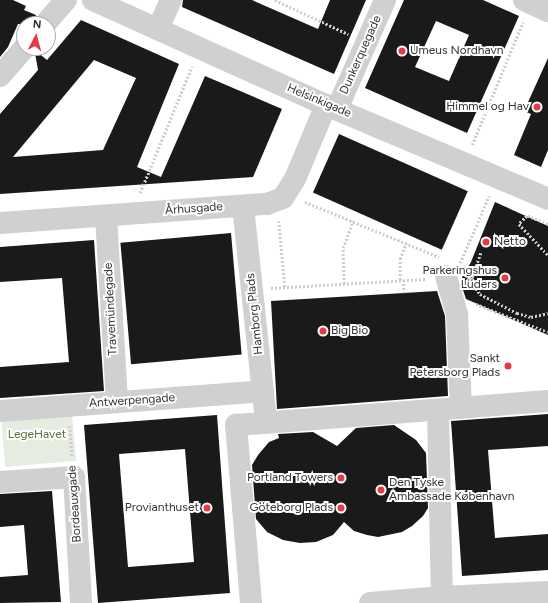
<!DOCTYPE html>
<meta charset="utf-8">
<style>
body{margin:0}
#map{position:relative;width:548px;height:603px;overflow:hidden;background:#fff;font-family:Figtree,sans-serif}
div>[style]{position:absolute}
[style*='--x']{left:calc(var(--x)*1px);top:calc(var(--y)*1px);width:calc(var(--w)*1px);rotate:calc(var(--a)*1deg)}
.green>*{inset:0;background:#e6ecdf;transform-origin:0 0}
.building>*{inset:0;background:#1a1a1a;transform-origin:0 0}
.path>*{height:2.5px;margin-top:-1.25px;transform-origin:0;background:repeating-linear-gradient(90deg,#cdcdcd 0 2px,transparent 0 4px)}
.minor>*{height:22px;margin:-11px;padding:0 11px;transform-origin:11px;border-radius:11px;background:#d0d0d0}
.dots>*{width:11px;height:11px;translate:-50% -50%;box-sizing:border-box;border:2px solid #fff;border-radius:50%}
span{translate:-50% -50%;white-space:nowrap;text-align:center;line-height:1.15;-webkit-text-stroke:4px #fff;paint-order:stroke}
.poi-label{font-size:12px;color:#333}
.left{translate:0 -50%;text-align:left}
.right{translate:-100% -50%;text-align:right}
.street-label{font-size:12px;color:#333}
.park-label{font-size:12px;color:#56703f}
.north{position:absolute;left:16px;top:16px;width:40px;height:40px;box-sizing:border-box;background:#fff;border:1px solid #adadad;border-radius:50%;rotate:6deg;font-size:11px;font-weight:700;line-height:16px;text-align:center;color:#333}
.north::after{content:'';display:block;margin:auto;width:14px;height:18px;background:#e63946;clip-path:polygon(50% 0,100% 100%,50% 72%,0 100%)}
</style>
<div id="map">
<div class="green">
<i style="left:71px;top:403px;width:58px;height:71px;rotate:85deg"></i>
</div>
<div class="building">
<i style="clip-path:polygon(0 0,13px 0,26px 6px,24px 10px,36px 15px,33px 24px,18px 24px,8px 47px,0 57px)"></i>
<i style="clip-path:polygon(183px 0,252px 0,318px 29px,330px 0,366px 0,334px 74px,182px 7px)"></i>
<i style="clip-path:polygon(evenodd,404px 0,483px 0,519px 16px,467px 133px,365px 88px,404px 0,436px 21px,469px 35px,449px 81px,415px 67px,436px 21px)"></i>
<i style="clip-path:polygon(evenodd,81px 20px,179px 64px,137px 167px,161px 177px,205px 76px,282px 109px,253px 177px,0 194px,0 114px,38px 70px,35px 53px,36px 51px,47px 60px,81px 20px,94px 60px,136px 78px,103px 150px,13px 157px,94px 60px)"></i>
<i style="clip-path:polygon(548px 58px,548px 150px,541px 167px,514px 155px,531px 114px,524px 111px)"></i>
<i style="left:339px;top:134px;width:141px;height:64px;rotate:24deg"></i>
<i style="clip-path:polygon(495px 202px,548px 226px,548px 335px,466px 299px,460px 281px,471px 262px)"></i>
<i style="left:231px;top:233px;width:122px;height:111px;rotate:85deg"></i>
<i style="clip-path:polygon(94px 240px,104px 391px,0 398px,0 367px,69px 362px,62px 278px,0 282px,0 247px)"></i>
<i style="clip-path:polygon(437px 291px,445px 316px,448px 396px,277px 409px,271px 301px)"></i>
<i style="clip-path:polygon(548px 414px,548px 446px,488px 450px,495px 538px,548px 534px,548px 570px,462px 576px,451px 421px)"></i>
<i style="clip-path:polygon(evenodd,217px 415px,230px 593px,98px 603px,84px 425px,217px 415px,185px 449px,194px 562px,128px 567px,119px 454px,185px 449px)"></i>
<i style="clip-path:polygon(394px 425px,416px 440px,426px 453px,428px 508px,423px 516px,412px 526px,402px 532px,378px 537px,367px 535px,354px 531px,344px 522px,333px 535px,316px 542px,300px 543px,283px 540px,267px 532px,256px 519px,252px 465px,258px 455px,269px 442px,279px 438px,278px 434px,313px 432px,337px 446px,356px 428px)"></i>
<i style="clip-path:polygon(52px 491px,61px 602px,0 603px,0 577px,28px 575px,24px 525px,0 527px,0 494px)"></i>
</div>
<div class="path">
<i style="--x:275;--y:0;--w:81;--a:25"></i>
<i style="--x:472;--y:145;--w:133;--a:-67.5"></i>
<i style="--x:140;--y:193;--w:137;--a:-67.7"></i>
<i style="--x:305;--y:202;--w:145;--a:22.3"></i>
<i style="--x:279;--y:221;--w:66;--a:84.8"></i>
<i style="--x:548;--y:224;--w:22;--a:-159"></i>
<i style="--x:527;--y:216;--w:11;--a:135"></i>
<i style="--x:519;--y:224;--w:42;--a:46.9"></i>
<i style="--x:481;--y:253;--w:31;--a:109"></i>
<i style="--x:471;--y:282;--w:15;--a:53"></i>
<i style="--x:480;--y:294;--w:42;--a:27.2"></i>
<i style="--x:517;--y:313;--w:15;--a:16"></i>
<i style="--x:531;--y:317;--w:17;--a:-13"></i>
<i style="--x:460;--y:263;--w:73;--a:-66.6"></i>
<i style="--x:400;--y:280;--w:21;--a:-90"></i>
<i style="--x:400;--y:259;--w:17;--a:-69"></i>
<i style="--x:404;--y:280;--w:13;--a:90"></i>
<i style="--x:344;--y:284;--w:36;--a:-92"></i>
<i style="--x:343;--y:248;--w:29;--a:-70"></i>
<i style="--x:271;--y:288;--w:155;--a:-3.3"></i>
<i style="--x:476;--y:304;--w:77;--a:21.3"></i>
<i style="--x:70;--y:426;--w:31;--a:86"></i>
</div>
<div class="minor">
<i style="--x:93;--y:0;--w:256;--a:24.3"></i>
<i style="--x:326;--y:105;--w:241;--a:22.9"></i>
<i style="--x:524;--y:0;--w:26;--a:25"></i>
<i style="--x:45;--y:24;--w:32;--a:-49"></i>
<i style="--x:158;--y:29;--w:32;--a:-66"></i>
<i style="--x:0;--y:76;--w:37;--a:-49"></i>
<i style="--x:337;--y:109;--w:119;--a:-66.2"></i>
<i style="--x:243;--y:206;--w:218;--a:83.9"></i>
<i style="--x:106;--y:216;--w:186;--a:86.6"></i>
<i style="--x:0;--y:223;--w:268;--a:-4.1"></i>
<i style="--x:267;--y:204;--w:17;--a:-21"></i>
<i style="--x:283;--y:198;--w:22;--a:-58"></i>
<i style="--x:295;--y:179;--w:80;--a:-67.3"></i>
<i style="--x:446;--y:276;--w:40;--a:74"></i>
<i style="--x:457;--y:314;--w:94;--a:87.6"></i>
<i style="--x:438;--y:410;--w:187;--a:88.8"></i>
<i style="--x:0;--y:411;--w:264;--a:-4.3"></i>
<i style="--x:0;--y:482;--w:74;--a:-3.9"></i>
<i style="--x:74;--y:477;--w:126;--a:86.8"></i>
<i style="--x:251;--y:603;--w:179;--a:-94.8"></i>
<i style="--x:236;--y:425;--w:313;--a:-4.4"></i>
<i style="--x:370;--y:603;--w:72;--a:-4.8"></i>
<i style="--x:442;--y:597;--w:106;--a:-2.7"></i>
</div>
<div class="dots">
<i style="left:402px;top:51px;background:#e63946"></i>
<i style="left:537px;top:107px;background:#e63946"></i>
<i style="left:486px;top:242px;background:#e63946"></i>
<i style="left:505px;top:278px;background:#e63946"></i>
<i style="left:323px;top:331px;background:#e63946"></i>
<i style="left:508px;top:366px;background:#e63946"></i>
<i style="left:341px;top:478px;background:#e63946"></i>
<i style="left:381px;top:490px;background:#e63946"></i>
<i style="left:207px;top:508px;background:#e63946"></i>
<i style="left:341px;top:508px;background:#e63946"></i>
</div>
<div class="poi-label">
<span class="left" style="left:410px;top:51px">Umeus Nordhavn</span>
<span class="right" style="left:529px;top:107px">Himmel og Hav</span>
<span class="left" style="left:494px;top:242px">Netto</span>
<span class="right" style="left:497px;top:278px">Parkeringshus<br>Lüders</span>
<span class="left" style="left:331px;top:331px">Big Bio</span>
<span class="right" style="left:500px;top:366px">Sankt<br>Petersborg Plads</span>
<span class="right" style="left:333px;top:478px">Portland Towers</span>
<span class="left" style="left:389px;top:490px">Den Tyske<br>Ambassade København</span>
<span class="right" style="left:199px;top:508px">Provianthuset</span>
<span class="right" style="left:333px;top:508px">Göteborg Plads</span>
</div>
<div class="street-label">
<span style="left:361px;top:55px;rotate:-66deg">Dunkerquegade</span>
<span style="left:319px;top:101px;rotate:23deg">Helsinkigade</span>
<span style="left:194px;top:209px;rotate:-4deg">Århusgade</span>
<span style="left:111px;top:309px;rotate:-93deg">Travemündegade</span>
<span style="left:255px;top:314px;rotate:-96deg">Hamborg Plads</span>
<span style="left:132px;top:401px;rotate:-4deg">Antwerpengade</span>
<span style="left:75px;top:504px;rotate:-94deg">Bordeauxgade</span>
</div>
<div class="park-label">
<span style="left:37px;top:435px">LegeHavet</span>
</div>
<div class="north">N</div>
</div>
